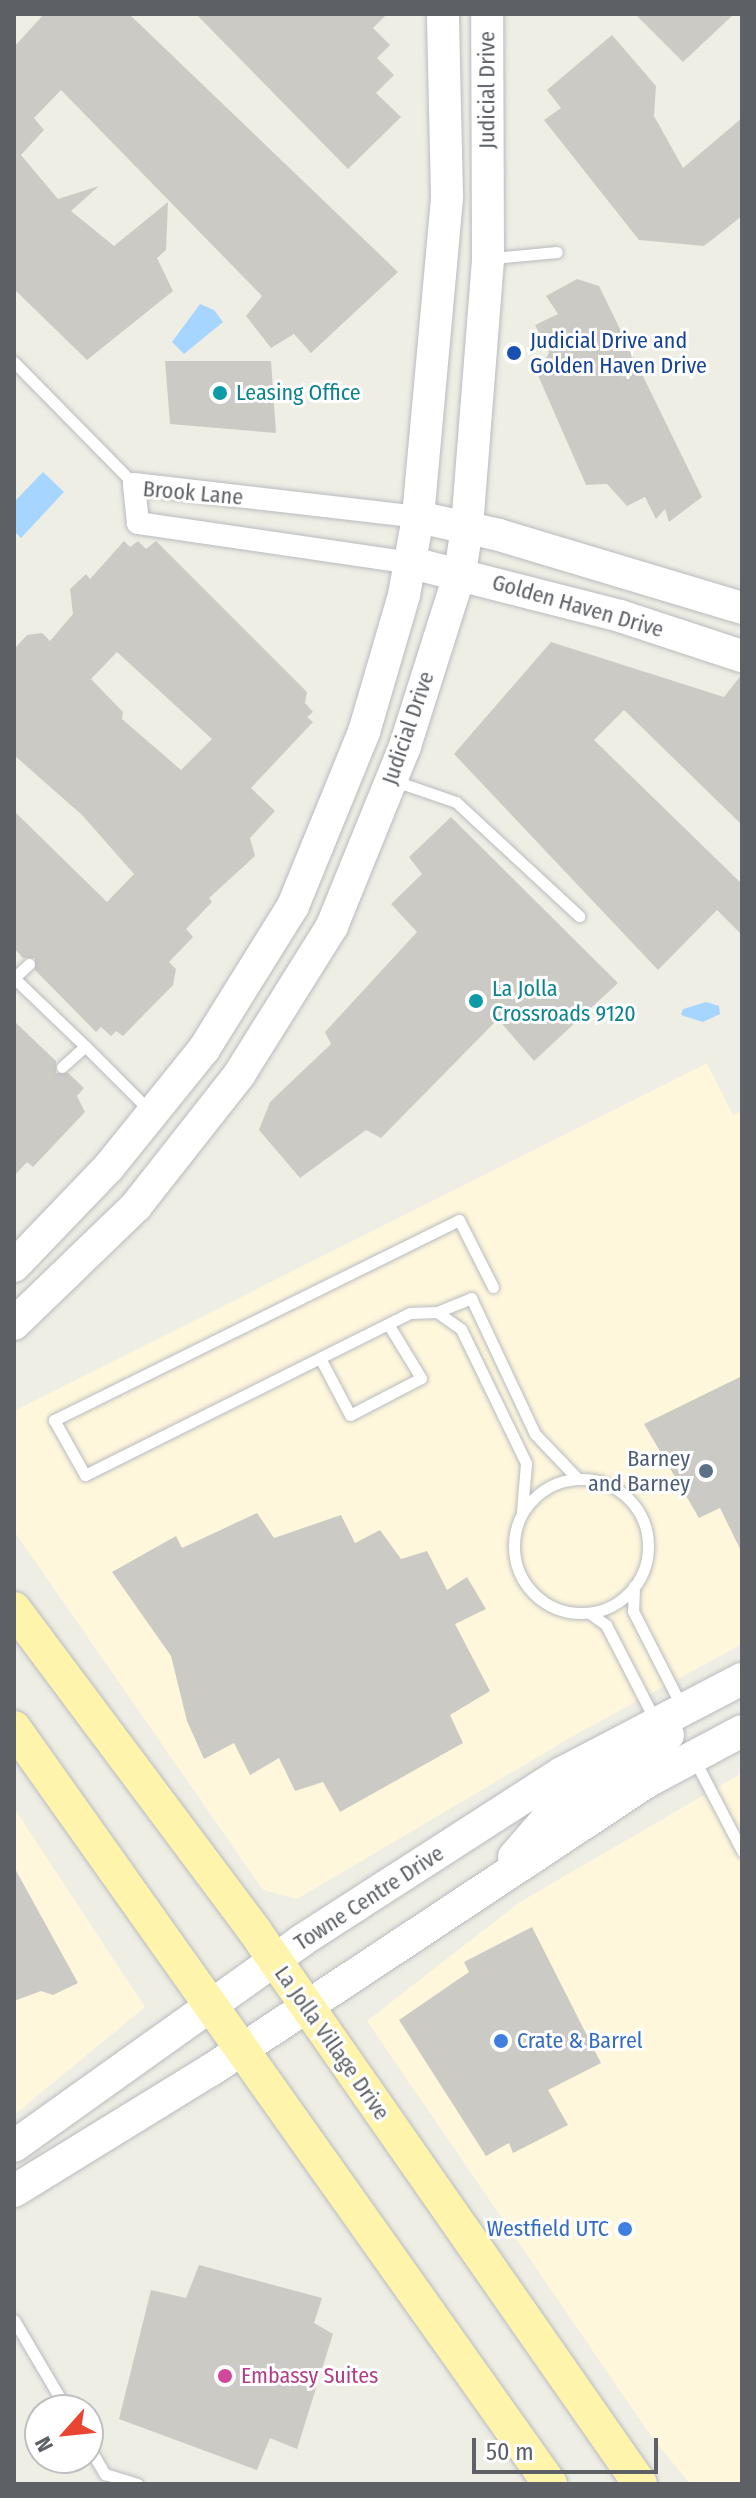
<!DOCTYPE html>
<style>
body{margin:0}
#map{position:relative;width:756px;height:2498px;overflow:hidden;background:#efeee5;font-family:"Fira Sans Condensed",sans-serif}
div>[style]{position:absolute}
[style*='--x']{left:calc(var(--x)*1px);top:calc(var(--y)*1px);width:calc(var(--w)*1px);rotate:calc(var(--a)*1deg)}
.commercial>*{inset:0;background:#fef7dc}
.water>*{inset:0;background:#a6d6ff}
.building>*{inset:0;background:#cccac5}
.roads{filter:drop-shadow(0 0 2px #b8bbbf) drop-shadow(0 0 2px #b8bbbf)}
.lane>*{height:11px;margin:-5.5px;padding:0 5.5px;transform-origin:5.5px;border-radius:5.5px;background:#fff}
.lane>.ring{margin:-5.5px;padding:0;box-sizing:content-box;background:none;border:11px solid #fff;border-radius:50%}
.street>*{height:22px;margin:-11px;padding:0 11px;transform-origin:11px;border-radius:11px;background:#fff}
.secondary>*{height:32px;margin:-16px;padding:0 16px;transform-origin:16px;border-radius:16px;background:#fff}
.primary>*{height:34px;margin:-17px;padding:0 17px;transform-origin:17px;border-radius:17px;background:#fff4ab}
.dots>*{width:22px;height:22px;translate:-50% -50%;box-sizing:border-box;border:4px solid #fff;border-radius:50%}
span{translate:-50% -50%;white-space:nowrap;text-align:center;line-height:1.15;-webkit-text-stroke:6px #fff;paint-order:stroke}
.street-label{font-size:22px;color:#5d6166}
.transit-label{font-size:22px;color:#164399}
.left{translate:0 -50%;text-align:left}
.culture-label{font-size:22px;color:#0d838f}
.service-label{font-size:22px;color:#4e5e75}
.right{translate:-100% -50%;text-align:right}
.shop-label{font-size:22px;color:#366cbe}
.hotel-label{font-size:22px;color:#b23c85}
.frame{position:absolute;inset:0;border:16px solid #5d6166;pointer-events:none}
.north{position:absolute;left:24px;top:2394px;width:80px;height:80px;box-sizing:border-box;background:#fff;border:2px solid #bec0c2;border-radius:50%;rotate:243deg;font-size:22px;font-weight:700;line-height:32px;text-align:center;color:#5d6166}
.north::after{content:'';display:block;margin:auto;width:28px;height:36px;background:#ea4531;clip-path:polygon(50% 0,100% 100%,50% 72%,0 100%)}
.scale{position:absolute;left:472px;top:2438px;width:186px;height:36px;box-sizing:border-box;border:4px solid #5d6166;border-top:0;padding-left:10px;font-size:24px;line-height:28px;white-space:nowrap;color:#5d6166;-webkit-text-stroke:6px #fff;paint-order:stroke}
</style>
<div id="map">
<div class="commercial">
<i style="clip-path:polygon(707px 1063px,733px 1115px,742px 1111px,742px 1644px,575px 1735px,297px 1899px,263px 1890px,14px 1531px,14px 1411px)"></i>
<i style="clip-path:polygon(742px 1773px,742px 2484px,690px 2484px,651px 2436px,367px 2021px,520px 1902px)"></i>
<i style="clip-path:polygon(14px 1808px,145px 2007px,14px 2115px)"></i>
</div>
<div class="water">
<i style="clip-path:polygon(200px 304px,214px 310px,223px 322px,184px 354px,172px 342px)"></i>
<i style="clip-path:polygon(43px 472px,64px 492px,21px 538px,14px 531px,14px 502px)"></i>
<i style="clip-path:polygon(706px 1002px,719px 1006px,720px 1014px,703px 1022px,681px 1015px,683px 1009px)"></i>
</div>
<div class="building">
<i style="clip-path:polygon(44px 14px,129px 14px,398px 272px,311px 353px,294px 334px,271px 348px,246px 316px,262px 296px,61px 90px,34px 118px,44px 130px,21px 155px,58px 199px,99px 186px,71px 211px,114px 246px,168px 202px,166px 250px,157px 258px,173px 291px,87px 360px,14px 289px,14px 47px)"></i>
<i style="clip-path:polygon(196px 14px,387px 14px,373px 28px,390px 45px,377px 58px,394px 75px,376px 93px,401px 117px,348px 169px)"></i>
<i style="clip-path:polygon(635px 14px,734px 14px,683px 62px)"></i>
<i style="clip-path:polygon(612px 35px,656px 86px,654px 116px,683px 168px,742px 118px,742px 216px,704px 246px,639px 240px,544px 120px,561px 108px,547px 90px)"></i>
<i style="clip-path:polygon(577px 279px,599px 286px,702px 497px,669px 522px,665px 509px,656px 519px,645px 497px,627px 506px,607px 484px,586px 485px,537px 373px,549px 353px,535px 325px,558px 314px,546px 296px)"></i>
<i style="clip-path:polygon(165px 361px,271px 361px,276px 433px,170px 424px)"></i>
<i style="clip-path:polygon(evenodd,124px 541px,130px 547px,138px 541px,146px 549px,156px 541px,307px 692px,305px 703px,313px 712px,307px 717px,313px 722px,251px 788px,275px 811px,250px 838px,255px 856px,209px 898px,212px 902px,186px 929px,193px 937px,169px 962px,176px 969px,173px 985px,123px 1036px,116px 1031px,111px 1036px,101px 1027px,96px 1032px,35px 970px,35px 958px,23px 958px,14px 948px,14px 811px,107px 902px,134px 874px,82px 815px,14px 755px,14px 649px,27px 635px,42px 633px,50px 641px,73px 614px,70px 589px,86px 574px,90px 579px,124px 541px,117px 652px,212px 739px,181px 770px,122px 719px,123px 712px,91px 679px,117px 652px)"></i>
<i style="clip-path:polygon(551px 642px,724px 697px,742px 674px,742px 825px,624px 710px,594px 740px,742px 884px,742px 935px,717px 910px,658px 970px,454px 754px)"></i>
<i style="clip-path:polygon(451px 817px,618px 983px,534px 1061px,498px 1019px,381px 1138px,366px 1130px,300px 1178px,259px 1130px,270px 1102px,331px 1044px,325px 1032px,417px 932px,391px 904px,422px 874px,409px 857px)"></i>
<i style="clip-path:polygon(14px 1021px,56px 1061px,56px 1073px,68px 1073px,84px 1088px,77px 1096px,85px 1112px,33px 1167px,27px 1162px,14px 1176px)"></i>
<i style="clip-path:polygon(742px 1376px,742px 1553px,720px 1508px,699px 1518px,644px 1424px)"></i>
<i style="clip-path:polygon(257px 1513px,274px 1538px,341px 1515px,355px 1543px,380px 1530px,401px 1559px,427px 1551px,447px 1590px,467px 1577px,486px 1609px,455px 1624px,490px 1691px,450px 1715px,463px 1743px,340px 1812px,323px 1782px,295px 1791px,279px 1758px,250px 1775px,234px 1743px,204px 1759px,187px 1721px,171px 1656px,112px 1572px,176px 1536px,182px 1548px)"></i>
<i style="clip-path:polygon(14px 1867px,78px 1983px,53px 1995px,41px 1991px,14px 2001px)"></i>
<i style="clip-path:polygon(532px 1927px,601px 2063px,548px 2090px,568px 2125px,513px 2153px,509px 2143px,486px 2156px,399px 2020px,469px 1972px,464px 1962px)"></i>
<i style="clip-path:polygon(199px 2265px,322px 2298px,314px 2323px,333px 2334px,297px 2449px,270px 2438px,257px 2470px,119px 2419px,151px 2290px,186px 2298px)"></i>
</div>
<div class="roads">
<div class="lane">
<i style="--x:493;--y:258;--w:64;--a:-5.4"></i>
<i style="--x:14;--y:362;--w:171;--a:45.5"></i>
<i style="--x:392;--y:780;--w:68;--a:19"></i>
<i style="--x:456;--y:802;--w:168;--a:42.8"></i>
<i style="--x:29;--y:964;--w:21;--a:137"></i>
<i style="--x:14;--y:978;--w:98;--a:43.8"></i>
<i style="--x:62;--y:1067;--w:31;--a:-42"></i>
<i style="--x:85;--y:1046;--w:91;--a:45"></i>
<i style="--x:493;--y:1287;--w:75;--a:-116.9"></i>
<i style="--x:459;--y:1220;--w:452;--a:153.7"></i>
<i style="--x:54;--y:1420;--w:63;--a:60.6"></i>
<i style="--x:85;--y:1475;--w:363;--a:-26.5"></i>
<i style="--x:410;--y:1313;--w:27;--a:-2"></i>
<i style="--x:437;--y:1312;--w:37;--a:-22"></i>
<i style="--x:471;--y:1298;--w:150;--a:64.8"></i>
<i style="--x:535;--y:1434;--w:61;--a:46.3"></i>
<i style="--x:437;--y:1312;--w:29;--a:35"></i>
<i style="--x:461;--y:1329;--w:149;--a:64.1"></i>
<i style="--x:526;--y:1463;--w:49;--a:94.7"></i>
<i style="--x:320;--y:1358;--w:64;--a:62.2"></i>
<i style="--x:350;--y:1415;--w:80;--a:-27.5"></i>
<i style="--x:421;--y:1378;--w:63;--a:-121.4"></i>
<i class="ring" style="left:514px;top:1479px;width:123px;height:123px"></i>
<i style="--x:634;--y:1586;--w:25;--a:92"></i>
<i style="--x:633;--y:1611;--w:110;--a:63"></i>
<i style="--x:591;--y:1614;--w:19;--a:36"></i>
<i style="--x:606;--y:1625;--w:109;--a:62.7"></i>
<i style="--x:694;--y:1759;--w:104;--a:62.4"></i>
<i style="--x:14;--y:2320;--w:104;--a:59.5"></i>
<i style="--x:88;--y:2445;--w:34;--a:60"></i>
<i style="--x:105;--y:2474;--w:34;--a:17"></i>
</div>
<div class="street">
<i style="--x:412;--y:563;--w:277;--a:-171.7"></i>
<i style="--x:138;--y:523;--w:39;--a:-96"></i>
<i style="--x:134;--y:484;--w:286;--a:6.6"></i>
</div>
<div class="secondary">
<i style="--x:418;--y:517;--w:83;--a:12.5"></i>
<i style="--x:499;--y:535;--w:254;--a:16.7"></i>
<i style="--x:412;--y:563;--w:215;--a:14.3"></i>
<i style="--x:620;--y:616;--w:128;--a:18.2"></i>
<i style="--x:14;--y:1266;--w:136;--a:-46.2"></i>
<i style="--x:108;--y:1168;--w:153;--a:-51.1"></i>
<i style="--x:204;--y:1049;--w:168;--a:-58.1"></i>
<i style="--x:293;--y:906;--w:188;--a:-67.8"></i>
<i style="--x:364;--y:732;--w:143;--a:-73.7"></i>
<i style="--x:404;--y:595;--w:79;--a:-79.8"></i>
<i style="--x:418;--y:517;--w:322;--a:-84.8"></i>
<i style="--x:447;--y:196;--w:182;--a:-91.3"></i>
<i style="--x:14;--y:1324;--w:170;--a:-44"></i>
<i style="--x:136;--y:1206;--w:167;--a:-51.8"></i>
<i style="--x:239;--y:1075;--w:176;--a:-58"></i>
<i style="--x:332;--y:926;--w:194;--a:-67.9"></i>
<i style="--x:405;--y:746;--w:182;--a:-72.4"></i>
<i style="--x:460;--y:573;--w:47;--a:-81.3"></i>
<i style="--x:467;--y:527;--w:270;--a:-85.5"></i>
<i style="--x:488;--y:258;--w:244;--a:-90.2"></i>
<i style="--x:514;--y:1857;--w:48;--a:-49.3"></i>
<i style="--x:545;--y:1821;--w:150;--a:-35"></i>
<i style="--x:14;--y:2146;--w:353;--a:-35.5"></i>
<i style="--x:301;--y:1941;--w:310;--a:-32.8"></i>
<i style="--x:562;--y:1773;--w:203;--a:-27.6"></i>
<i style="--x:14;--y:2191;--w:231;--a:-31.6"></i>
<i style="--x:211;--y:2070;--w:524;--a:-33.48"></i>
<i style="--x:648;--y:1781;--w:106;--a:-28"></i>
</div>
<div class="primary">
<i style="--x:14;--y:1609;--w:401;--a:53.2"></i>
<i style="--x:254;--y:1930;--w:675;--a:55.13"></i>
<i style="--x:14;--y:1728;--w:927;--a:54.66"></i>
</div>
</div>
<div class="dots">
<i style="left:514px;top:353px;background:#1a4fb4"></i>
<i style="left:220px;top:393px;background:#0f9aa8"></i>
<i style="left:476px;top:1001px;background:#0f9aa8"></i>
<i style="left:706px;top:1471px;background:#5c6f8a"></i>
<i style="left:501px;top:2041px;background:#3f7fe0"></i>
<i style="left:625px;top:2229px;background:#3f7fe0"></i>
<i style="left:225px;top:2376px;background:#d1479c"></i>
</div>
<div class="street-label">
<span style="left:487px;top:90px;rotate:-90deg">Judicial Drive</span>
<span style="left:193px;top:493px;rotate:5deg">Brook Lane</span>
<span style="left:578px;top:606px;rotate:16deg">Golden Haven Drive</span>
<span style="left:408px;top:728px;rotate:-71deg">Judicial Drive</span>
<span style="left:369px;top:1898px;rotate:-33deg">Towne Centre Drive</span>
<span style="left:332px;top:2043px;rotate:55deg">La Jolla Village Drive</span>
</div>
<div class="transit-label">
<span class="left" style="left:530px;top:353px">Judicial Drive and<br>Golden Haven Drive</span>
</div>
<div class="culture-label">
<span class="left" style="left:236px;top:393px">Leasing Office</span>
<span class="left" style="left:492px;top:1001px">La Jolla<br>Crossroads 9120</span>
</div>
<div class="service-label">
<span class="right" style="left:690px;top:1471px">Barney<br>and Barney</span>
</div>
<div class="shop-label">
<span class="left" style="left:517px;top:2041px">Crate &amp; Barrel</span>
<span class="right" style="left:609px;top:2229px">Westfield UTC</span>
</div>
<div class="hotel-label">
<span class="left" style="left:241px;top:2376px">Embassy Suites</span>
</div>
<div class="frame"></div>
<div class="north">N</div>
<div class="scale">50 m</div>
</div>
